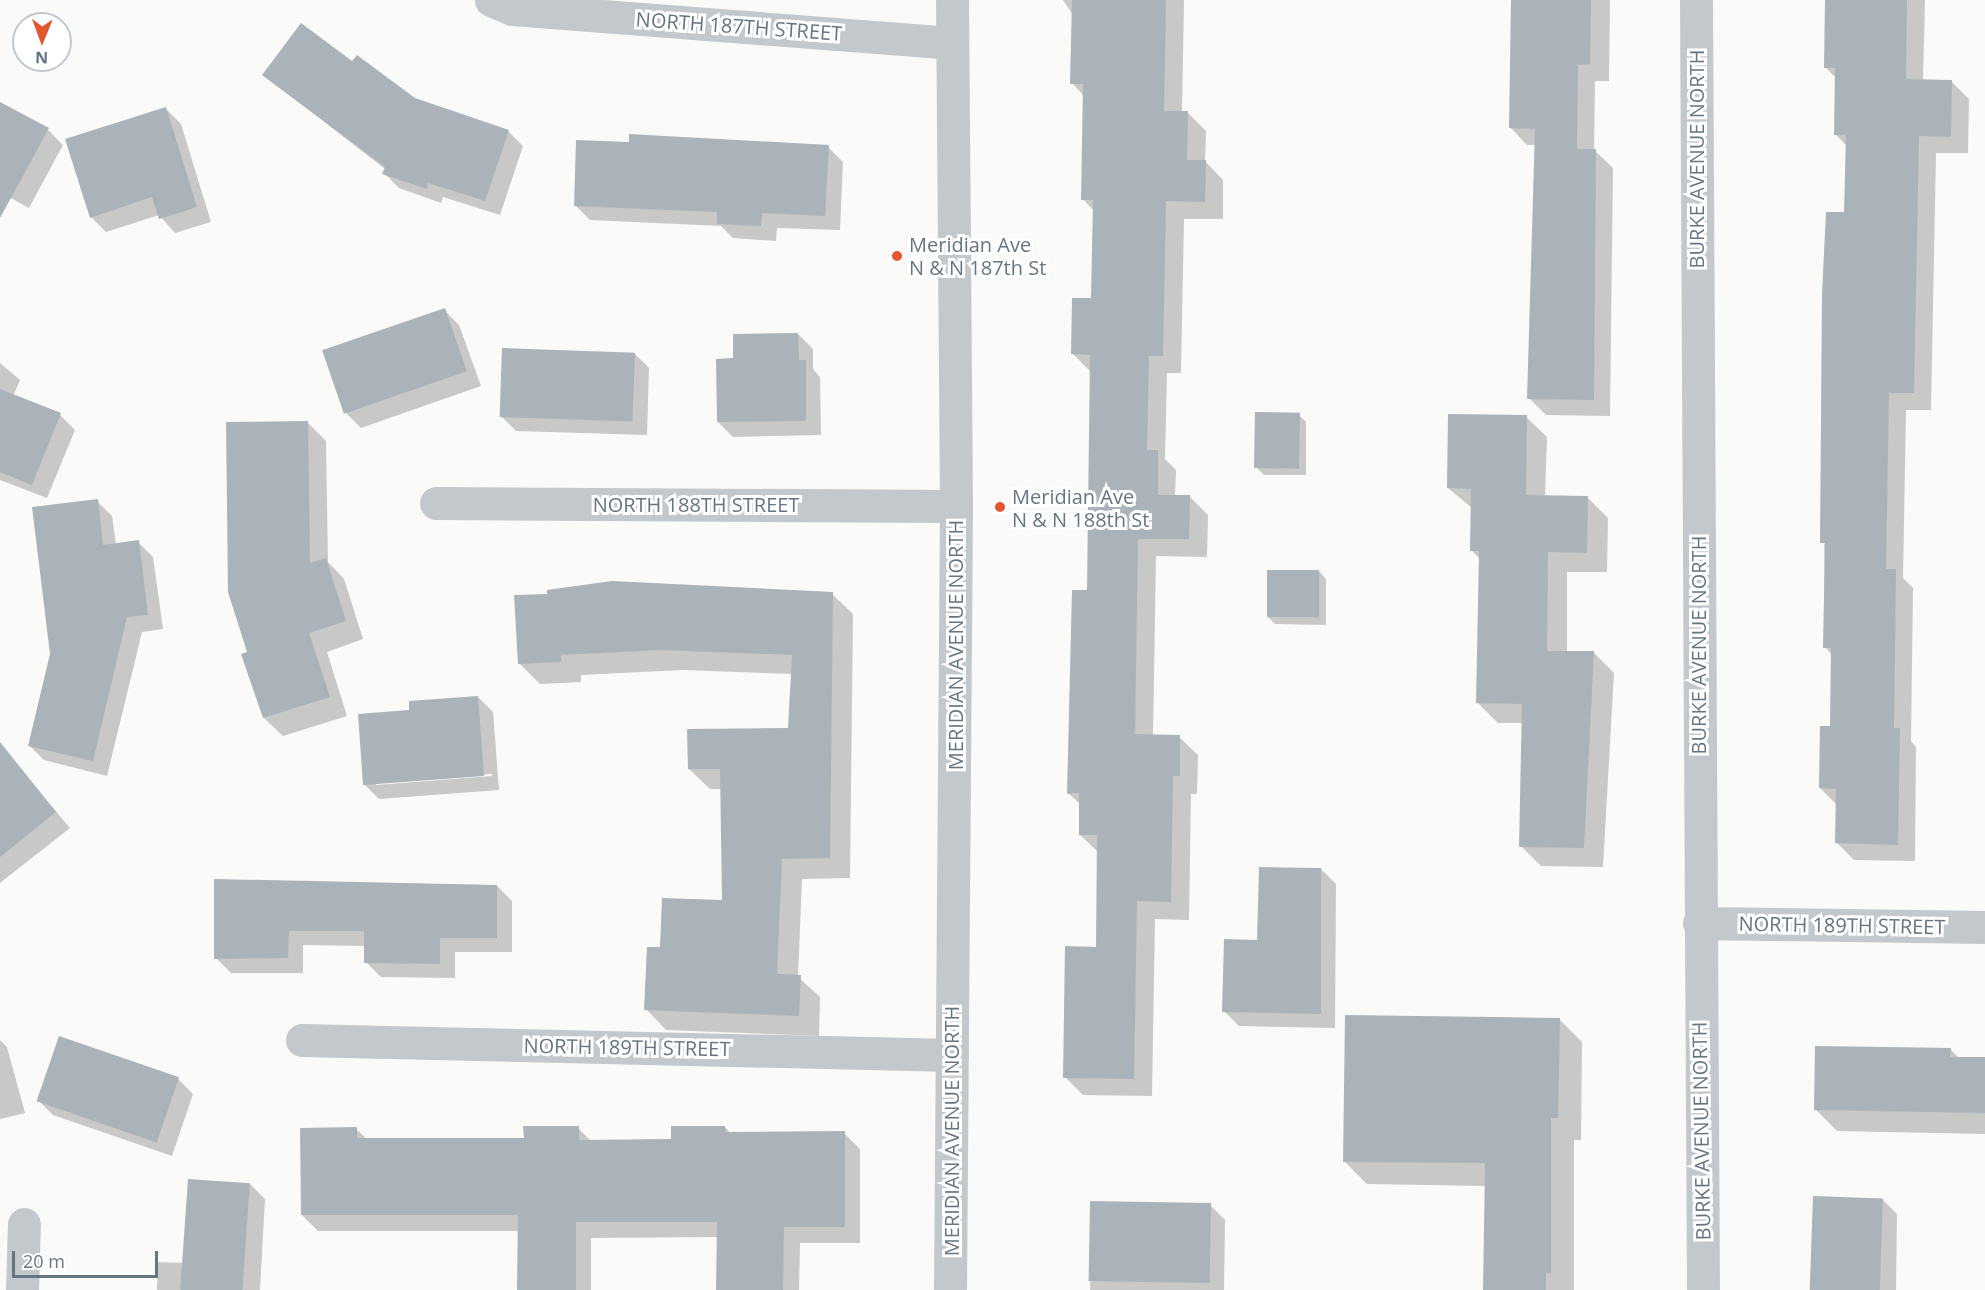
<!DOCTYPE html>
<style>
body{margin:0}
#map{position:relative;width:1985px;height:1290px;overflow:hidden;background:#fafaf8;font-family:"Open Sans",sans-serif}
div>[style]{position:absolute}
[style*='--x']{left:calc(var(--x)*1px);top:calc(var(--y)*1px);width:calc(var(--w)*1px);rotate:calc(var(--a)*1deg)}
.shadow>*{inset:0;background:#0003}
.building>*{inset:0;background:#aab3b9;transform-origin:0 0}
.minor>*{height:33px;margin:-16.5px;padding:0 16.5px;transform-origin:16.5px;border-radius:16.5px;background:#c3c8cc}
.tertiary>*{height:33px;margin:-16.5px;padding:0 16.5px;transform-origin:16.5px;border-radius:16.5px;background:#c3c8cc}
.dots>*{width:16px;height:16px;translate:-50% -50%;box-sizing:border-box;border:3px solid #fff;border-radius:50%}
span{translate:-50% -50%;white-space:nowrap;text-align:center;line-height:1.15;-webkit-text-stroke:6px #fff;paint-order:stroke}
.street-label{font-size:20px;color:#657683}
.poi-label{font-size:20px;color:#657683}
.left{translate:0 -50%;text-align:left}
.north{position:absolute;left:12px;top:12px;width:60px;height:60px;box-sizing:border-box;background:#fff;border:2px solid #c1c8cd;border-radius:50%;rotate:181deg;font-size:16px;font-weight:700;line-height:24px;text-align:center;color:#657683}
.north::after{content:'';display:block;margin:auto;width:21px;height:27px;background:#e4572e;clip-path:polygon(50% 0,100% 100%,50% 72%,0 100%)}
.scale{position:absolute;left:12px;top:1251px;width:146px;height:27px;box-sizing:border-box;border:3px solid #657683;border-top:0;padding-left:8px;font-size:18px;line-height:21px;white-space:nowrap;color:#657683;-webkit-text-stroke:4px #fff;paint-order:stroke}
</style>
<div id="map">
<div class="shadow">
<i style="clip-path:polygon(1063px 0,1184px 0,1182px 113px,1188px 113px,1206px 131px,1205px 161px,1223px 180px,1223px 219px,1184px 219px,1181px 373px,1167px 373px,1165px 459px,1176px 470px,1175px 496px,1190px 497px,1208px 515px,1207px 557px,1156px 556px,1153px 736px,1179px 737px,1198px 755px,1197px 794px,1191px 794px,1189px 920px,1155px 919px,1152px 1096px,1083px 1095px,1065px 1077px,1097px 948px,1098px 852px,1080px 835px,1081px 805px,1068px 793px,1089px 592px,1091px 372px,1073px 354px,1093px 300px,1094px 211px,1083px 199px,1084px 96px,1072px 83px,1073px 15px)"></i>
<i style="clip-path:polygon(1512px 0,1610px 0,1609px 81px,1595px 81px,1594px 150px,1613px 168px,1610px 416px,1546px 415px,1529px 398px,1536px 145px,1527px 145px,1510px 127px)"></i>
<i style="clip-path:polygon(1826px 0,1925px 0,1923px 81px,1952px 82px,1969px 99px,1968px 153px,1936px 153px,1931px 410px,1906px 410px,1903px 578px,1913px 588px,1911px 741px,1916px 747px,1915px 861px,1854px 860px,1837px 843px,1837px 805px,1820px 788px,1831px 728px,1833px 656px,1825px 647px,1823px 352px,1846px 214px,1847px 146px,1836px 135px,1837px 79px,1826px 68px)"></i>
<i style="clip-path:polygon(353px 63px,414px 99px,508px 131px,523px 146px,500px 215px,443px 197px,441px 203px,399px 188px,384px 173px,385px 169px,264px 75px)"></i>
<i style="clip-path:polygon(166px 109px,181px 124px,211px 222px,175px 233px,159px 215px,106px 232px,91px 217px)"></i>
<i style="clip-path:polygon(0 115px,48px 130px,63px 145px,29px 208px,0 192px)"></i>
<i style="clip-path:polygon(828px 147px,843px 162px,840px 230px,777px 228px,776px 241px,733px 238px,721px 226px,590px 220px,575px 205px)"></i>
<i style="clip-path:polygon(444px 310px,459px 325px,481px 386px,361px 428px,346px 413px)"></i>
<i style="clip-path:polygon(798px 334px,813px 349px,813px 369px,820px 377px,821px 435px,733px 437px,718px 422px,735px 360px)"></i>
<i style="clip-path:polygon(634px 353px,649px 368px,647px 435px,516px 431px,501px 416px)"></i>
<i style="clip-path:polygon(0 363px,20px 380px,13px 396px,60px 415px,75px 430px,47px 498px,0 480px)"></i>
<i style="clip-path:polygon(1299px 415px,1306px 422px,1306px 475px,1264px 475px,1256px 467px)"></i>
<i style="clip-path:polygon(1526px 417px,1547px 437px,1545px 497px,1588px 498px,1608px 518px,1607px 572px,1567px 572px,1567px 652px,1594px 653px,1614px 673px,1603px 867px,1541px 866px,1521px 846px,1523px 723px,1498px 723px,1478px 703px,1480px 559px,1471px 550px,1472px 508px,1448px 488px)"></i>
<i style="clip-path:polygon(307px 422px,326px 441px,328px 562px,344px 579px,363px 639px,327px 652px,347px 716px,283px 736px,264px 718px,243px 655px,249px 653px)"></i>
<i style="clip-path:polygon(97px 501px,112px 516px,116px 545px,138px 542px,153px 557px,163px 629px,142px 632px,107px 776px,44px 760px,29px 745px,51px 654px)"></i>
<i style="clip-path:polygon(1319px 571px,1326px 579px,1326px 625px,1275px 624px,1268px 617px)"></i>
<i style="clip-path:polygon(832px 594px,853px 614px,850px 878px,802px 879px,798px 977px,820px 997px,819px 1036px,666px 1030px,646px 1009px,662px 949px,723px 902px,722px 789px,710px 789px,689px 769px,789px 729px,792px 674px,683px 670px,581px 675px,581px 682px,540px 684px,519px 663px)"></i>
<i style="clip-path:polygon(evenodd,478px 697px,493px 712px,499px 790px,379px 799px,364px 784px,411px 711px,478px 697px,492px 774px,492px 776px,376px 785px,376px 782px,492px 774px)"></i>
<i style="clip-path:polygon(14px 762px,70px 828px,0 883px,0 773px)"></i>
<i style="clip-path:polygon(1321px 869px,1336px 884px,1335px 1028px,1239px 1026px,1224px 1011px,1259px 941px)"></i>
<i style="clip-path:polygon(215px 880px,497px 886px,512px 901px,512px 952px,455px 952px,455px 978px,381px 977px,366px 962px,366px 946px,303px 945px,303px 973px,231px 973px,216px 958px)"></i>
<i style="clip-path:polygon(1559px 1019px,1582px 1042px,1581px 1140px,1574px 1140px,1574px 1290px,1485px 1290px,1486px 1186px,1367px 1184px,1344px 1161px)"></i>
<i style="clip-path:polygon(0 1040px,7px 1047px,25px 1113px,0 1119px)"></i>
<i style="clip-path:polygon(1950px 1049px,1959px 1058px,1985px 1059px,1985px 1134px,1837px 1131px,1815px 1109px)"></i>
<i style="clip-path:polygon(178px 1079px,193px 1094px,172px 1156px,53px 1115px,38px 1100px)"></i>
<i style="clip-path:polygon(725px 1127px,731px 1134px,844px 1133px,860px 1149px,860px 1243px,800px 1243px,799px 1290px,718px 1290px,719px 1237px,591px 1238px,591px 1290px,519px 1290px,519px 1231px,318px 1231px,302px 1215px,356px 1129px,367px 1139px,525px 1139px,578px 1128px,592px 1142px,673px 1140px)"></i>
<i style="clip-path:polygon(250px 1184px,265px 1199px,260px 1290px,157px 1290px,158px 1262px,185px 1263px)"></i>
<i style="clip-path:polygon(1882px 1199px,1897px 1214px,1896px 1290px,1814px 1290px)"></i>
<i style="clip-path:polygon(1091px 1203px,1210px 1205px,1225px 1220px,1224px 1290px,1090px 1290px)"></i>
</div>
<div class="building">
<i style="clip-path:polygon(1072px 0,1166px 0,1164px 111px,1188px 111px,1187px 160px,1206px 160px,1205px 202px,1166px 201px,1163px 356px,1149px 356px,1147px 450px,1158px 450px,1158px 495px,1190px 495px,1189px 539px,1138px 539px,1135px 734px,1180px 735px,1180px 776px,1173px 776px,1171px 902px,1137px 901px,1134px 1079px,1063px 1078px,1065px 946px,1096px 947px,1097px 835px,1079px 835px,1079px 793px,1067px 794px,1072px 590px,1087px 590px,1090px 355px,1071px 354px,1072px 298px,1091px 298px,1093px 200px,1081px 200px,1083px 84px,1070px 84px)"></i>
<i style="clip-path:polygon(1511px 0,1591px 0,1590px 64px,1578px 65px,1577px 149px,1596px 149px,1594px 400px,1527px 399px,1535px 129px,1509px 128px)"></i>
<i style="clip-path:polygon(1825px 0,1907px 0,1906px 79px,1952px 80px,1951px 137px,1919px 136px,1914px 393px,1889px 393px,1886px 569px,1896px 569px,1894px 728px,1900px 728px,1898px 845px,1835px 843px,1836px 789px,1819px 788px,1820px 726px,1830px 726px,1831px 648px,1823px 648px,1825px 543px,1820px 543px,1822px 294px,1826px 212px,1844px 212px,1846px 135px,1834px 135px,1835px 68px,1824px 68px)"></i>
<i style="clip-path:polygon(301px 23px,352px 61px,357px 55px,415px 98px,509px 130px,485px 201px,428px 183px,427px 189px,382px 174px,385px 167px,262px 75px)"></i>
<i style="clip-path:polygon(0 102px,49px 128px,0 218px)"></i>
<i style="clip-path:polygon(166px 107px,197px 207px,159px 219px,152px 197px,90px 218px,65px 139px)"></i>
<i style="clip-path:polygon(629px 134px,829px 145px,825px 216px,762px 213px,761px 226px,717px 224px,717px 212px,574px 206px,576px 140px,629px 142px)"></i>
<i style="left:445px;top:308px;width:67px;height:130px;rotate:71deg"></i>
<i style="clip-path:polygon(798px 333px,799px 360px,806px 360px,806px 421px,717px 422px,716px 359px,733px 358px,733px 334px)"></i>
<i style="left:502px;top:348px;width:133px;height:69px;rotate:2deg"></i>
<i style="clip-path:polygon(0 389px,61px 413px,32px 485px,0 472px)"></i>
<i style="left:1255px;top:412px;width:45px;height:56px;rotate:1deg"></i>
<i style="clip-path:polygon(1448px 414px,1527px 415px,1526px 495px,1588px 496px,1587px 553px,1548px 552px,1547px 651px,1594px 651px,1584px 848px,1519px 847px,1522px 704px,1476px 703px,1479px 551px,1470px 551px,1471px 489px,1447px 488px)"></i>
<i style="clip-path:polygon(308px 421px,310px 563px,326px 558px,346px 621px,309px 633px,330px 697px,263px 718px,241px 654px,247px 652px,228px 592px,226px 422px)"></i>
<i style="clip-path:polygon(98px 499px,103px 545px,139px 540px,148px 615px,127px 617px,93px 761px,28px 746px,50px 654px,32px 507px)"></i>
<i style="left:1267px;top:570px;width:52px;height:47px"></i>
<i style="clip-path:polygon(612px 581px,833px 592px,830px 858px,782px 859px,777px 974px,801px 975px,799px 1016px,644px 1010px,647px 947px,660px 947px,662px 898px,722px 900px,720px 769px,688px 769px,687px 729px,788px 728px,792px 655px,662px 650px,561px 655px,561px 662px,518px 664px,514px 595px,547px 594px,547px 590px)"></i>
<i style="clip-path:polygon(478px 696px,484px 776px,363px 785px,358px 714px,409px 710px,409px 701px)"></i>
<i style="clip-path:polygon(0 742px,56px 812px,0 857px)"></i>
<i style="clip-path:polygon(1259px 867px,1321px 868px,1321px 1014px,1222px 1012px,1224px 939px,1257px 940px)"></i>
<i style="clip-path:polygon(214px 879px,497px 885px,497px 938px,440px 938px,440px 964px,364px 963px,364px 931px,289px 931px,288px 958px,214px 959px)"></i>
<i style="clip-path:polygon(1345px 1015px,1560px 1018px,1558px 1118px,1551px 1118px,1551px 1273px,1546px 1273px,1546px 1290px,1483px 1290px,1485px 1163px,1343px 1162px)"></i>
<i style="left:59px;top:1036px;width:127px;height:69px;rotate:19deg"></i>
<i style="clip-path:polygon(1815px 1046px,1951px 1048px,1950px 1057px,1985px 1057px,1985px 1113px,1814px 1110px)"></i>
<i style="clip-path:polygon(523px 1126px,579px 1126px,579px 1140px,671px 1139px,671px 1126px,725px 1126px,725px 1132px,845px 1131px,845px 1227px,784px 1227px,783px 1290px,716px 1290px,717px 1222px,576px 1222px,576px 1290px,517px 1290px,518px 1215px,301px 1215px,300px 1128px,357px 1127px,357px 1138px,524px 1138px)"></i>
<i style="left:188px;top:1179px;width:62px;height:111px;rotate:4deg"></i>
<i style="left:1813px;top:1196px;width:70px;height:94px;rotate:2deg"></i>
<i style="left:1090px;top:1201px;width:121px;height:80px;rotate:1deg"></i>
</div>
<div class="minor">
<i style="--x:491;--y:0;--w:23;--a:23"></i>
<i style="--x:512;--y:9;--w:441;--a:4.4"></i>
<i style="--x:1696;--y:0;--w:1290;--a:89.69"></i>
<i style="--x:436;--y:503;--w:520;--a:0.33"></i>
<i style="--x:1699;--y:923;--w:286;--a:0.8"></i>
<i style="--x:302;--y:1040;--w:650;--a:1.32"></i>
<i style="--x:22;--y:1290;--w:66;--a:-88.3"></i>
</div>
<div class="tertiary">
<i style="--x:950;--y:1290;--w:784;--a:-89.56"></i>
<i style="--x:956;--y:506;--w:506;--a:-90.45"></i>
</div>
<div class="dots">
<i style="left:897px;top:256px;background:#e4572e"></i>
<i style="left:1000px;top:507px;background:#e4572e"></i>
</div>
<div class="street-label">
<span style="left:739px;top:26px;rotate:4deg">NORTH 187TH STREET</span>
<span style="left:1696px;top:159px;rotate:-90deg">BURKE AVENUE NORTH</span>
<span style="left:696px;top:504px">NORTH 188TH STREET</span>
<span style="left:955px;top:645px;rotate:-90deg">MERIDIAN AVENUE NORTH</span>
<span style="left:1698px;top:645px;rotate:-90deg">BURKE AVENUE NORTH</span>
<span style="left:1842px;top:925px;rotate:1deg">NORTH 189TH STREET</span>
<span style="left:627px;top:1047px;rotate:1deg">NORTH 189TH STREET</span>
<span style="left:951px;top:1131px;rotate:-90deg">MERIDIAN AVENUE NORTH</span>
<span style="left:1701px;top:1131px;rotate:-91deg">BURKE AVENUE NORTH</span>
</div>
<div class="poi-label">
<span class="left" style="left:909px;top:256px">Meridian Ave<br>N &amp; N 187th St</span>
<span class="left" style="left:1012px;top:508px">Meridian Ave<br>N &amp; N 188th St</span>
</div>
<div class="north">N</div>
<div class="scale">20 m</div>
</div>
